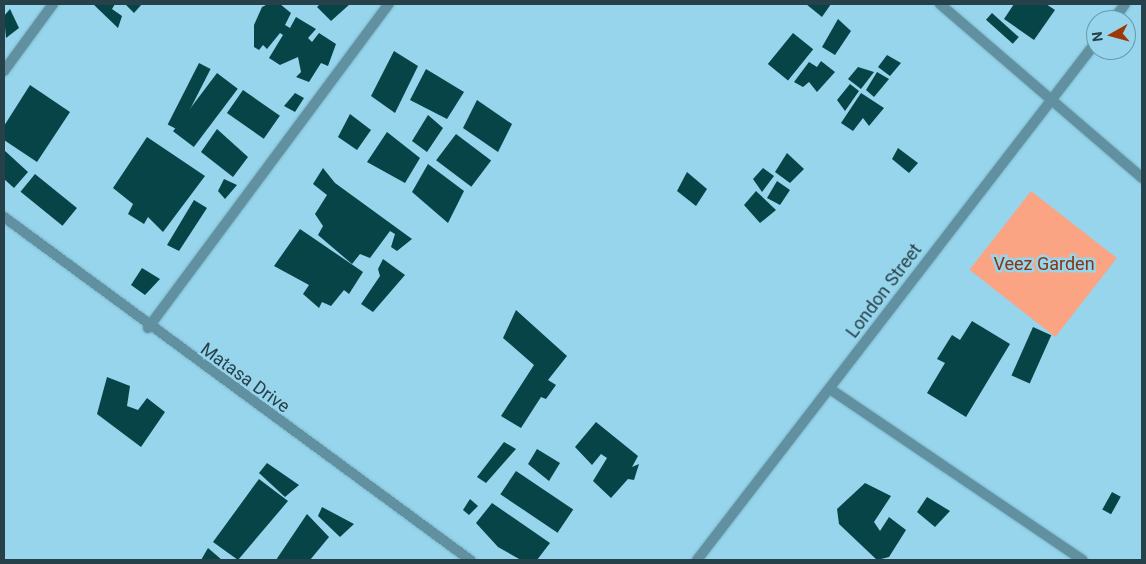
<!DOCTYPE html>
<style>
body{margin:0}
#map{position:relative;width:1146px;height:564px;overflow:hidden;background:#96d5eb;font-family:Roboto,sans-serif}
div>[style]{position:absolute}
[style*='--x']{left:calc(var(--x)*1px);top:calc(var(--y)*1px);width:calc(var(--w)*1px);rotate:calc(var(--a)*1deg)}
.green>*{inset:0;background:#faa484;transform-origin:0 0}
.building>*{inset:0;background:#074447;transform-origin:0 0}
.roads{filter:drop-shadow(0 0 1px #7bb1c4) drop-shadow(0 0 1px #7bb1c4)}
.minor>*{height:10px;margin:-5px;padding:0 5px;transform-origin:5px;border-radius:5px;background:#6190a0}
span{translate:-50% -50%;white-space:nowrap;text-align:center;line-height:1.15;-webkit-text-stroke:5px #96d5eb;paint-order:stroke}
.park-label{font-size:18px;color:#893511}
.street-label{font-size:18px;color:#27414a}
.frame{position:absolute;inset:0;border:5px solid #27414a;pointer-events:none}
.north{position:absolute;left:1086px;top:10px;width:50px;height:50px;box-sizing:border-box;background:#96d5eb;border:1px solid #6a9aab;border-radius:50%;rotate:263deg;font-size:14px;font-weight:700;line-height:20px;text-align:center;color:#27414a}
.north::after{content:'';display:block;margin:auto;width:18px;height:22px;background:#9d3807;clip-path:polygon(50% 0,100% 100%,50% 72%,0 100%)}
</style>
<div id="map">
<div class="green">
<i style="left:1031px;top:191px;width:109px;height:100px;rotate:38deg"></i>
</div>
<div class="building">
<i style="clip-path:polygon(93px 4px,115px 4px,112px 9px,122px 16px,118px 28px)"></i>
<i style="clip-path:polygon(125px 4px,142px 4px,134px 13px)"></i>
<i style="clip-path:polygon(268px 4px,280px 4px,291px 13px,285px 25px,290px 28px,296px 17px,316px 29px,308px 38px,312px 42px,319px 33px,336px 44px,328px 66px,321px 63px,309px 82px,296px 77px,301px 72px,298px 57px,280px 65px,269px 58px,283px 35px,280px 33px,267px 49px,263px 45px,259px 50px,254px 47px,254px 25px,262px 7px)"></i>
<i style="clip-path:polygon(320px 4px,350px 4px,331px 21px,317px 7px)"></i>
<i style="clip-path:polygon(806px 4px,831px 4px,822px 17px)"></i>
<i style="clip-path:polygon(1014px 4px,1046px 4px,1055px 10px,1034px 40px,1004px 19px)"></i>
<i style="clip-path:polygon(10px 9px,19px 28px,6px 38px,4px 16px)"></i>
<i style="left:992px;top:13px;width:36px;height:9px;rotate:42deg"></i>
<i style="clip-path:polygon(838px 19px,851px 31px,835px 55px,822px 47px)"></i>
<i style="left:793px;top:33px;width:26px;height:40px;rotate:39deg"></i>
<i style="clip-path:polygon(394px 51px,418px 66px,395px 113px,371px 96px)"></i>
<i style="clip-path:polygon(887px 55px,901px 63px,890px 76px,878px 67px)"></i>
<i style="clip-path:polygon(821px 61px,835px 72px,817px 92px,809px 82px,803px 87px,794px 82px,809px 62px,817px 67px)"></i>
<i style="left:199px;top:63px;width:13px;height:69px;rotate:27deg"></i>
<i style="clip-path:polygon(858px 67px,874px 72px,861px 89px,848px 79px)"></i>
<i style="clip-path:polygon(426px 69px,464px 92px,447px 119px,410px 100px)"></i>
<i style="clip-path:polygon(877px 72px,889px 79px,874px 97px,866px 90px)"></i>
<i style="left:217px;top:73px;width:26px;height:73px;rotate:37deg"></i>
<i style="clip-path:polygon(850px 84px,859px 91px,845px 111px,837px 100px)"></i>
<i style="clip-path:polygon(30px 85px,70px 112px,37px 162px,4px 140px,4px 126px)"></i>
<i style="left:243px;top:90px;width:45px;height:28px;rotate:35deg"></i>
<i style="clip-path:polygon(295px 93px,304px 98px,295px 112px,284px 106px)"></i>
<i style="clip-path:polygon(861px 93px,884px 108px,869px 126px,863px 118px,853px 131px,841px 123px)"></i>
<i style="clip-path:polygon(477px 100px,512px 124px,498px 152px,463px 128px)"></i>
<i style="clip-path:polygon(350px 114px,371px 130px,357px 150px,338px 137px)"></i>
<i style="clip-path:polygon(428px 115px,443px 128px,427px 152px,412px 141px)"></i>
<i style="clip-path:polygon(217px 129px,248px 157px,233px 177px,201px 152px)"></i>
<i style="clip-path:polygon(387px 132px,420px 158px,405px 183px,367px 162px)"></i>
<i style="left:456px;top:134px;width:44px;height:33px;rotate:37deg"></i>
<i style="clip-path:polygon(147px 137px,205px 176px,163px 232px,148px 217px,144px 224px,128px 214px,133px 204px,113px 188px)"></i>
<i style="clip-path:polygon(898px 148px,918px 163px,909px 173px,892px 159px)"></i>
<i style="clip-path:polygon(4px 150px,28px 172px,14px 188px,4px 179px)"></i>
<i style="clip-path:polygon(787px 153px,804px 169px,790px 183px,775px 172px)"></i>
<i style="clip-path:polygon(428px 164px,464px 191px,448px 223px,412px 192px)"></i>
<i style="clip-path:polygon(323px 168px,335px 183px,412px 239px,397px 251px,391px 247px,395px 234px,390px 231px,370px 258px,360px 254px,352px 264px,318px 235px,323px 226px,315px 214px,327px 195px,313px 184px)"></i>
<i style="clip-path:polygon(763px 168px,774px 176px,762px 192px,753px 179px)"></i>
<i style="clip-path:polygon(687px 172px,707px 189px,696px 206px,677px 191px)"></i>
<i style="left:35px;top:174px;width:54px;height:23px;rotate:39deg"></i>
<i style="clip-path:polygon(224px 179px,237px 185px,225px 199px,218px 191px)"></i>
<i style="clip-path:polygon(777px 181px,790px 190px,780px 205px,767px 198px)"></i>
<i style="clip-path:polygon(756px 191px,776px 210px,760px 223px,744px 205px)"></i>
<i style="clip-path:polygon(194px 200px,207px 208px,179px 251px,167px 245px)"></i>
<i style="clip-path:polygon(300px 229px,363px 272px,349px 294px,344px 290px,331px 306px,322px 302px,319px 308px,303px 294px,309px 285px,274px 266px)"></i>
<i style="clip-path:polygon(383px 259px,405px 275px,373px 312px,361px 304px,380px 276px,378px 269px)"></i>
<i style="clip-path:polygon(142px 268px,160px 279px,145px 295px,131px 285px)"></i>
<i style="clip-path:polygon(516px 310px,567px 356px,548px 380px,556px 385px,546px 399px,541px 397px,521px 428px,501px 416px,534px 365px,503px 338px)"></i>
<i style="clip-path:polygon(972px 321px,1010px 344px,966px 417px,927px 393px,945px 363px,937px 359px,952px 335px,960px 340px)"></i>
<i style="left:1033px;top:327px;width:20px;height:53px;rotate:24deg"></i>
<i style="clip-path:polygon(107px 377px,130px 386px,127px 406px,138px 410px,147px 398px,165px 412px,141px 447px,97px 414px)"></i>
<i style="clip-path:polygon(596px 422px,638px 456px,632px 467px,639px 464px,634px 480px,628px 479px,611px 498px,593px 481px,607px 458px,601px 454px,592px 465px,575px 447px)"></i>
<i style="clip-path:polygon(504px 442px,516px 449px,486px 483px,477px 477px)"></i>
<i style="clip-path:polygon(537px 449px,560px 463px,549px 481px,528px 464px)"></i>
<i style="clip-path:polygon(267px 463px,299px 485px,285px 497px,259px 473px)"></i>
<i style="left:516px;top:471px;width:69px;height:28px;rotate:34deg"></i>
<i style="clip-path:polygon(259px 479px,288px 501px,238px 560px,213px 542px)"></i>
<i style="clip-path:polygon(865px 483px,891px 496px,874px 522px,880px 531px,889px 517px,906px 530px,889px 557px,877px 560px,839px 524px,837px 509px)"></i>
<i style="left:1112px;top:492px;width:10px;height:20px;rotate:29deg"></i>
<i style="clip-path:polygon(927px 497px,950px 511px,935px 527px,917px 512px)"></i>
<i style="clip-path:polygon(470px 499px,478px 506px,469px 515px,463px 510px)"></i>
<i style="clip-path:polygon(492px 503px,550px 543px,537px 560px,521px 560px,498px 547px,476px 523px)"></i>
<i style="clip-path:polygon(322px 507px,354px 524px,340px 537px,318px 516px)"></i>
<i style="clip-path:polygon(307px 514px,329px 537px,310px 560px,276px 560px)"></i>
<i style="clip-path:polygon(208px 548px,222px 560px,201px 560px)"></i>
</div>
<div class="roads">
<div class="minor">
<i style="--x:940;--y:4;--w:267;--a:40.7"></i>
<i style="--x:1113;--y:20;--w:20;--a:-53"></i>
<i style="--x:4;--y:71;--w:83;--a:-53.8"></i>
<i style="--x:4;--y:217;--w:579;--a:36.35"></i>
<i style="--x:148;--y:328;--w:404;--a:-53.4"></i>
<i style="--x:830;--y:389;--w:305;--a:34.1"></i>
<i style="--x:697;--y:560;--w:654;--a:-52.39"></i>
</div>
</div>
<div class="park-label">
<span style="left:1044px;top:264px">Veez Garden</span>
</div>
<div class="street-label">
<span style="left:884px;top:291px;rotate:-53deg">London Street</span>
<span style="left:245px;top:378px;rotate:36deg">Matasa Drive</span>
</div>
<div class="frame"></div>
<div class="north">N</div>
</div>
